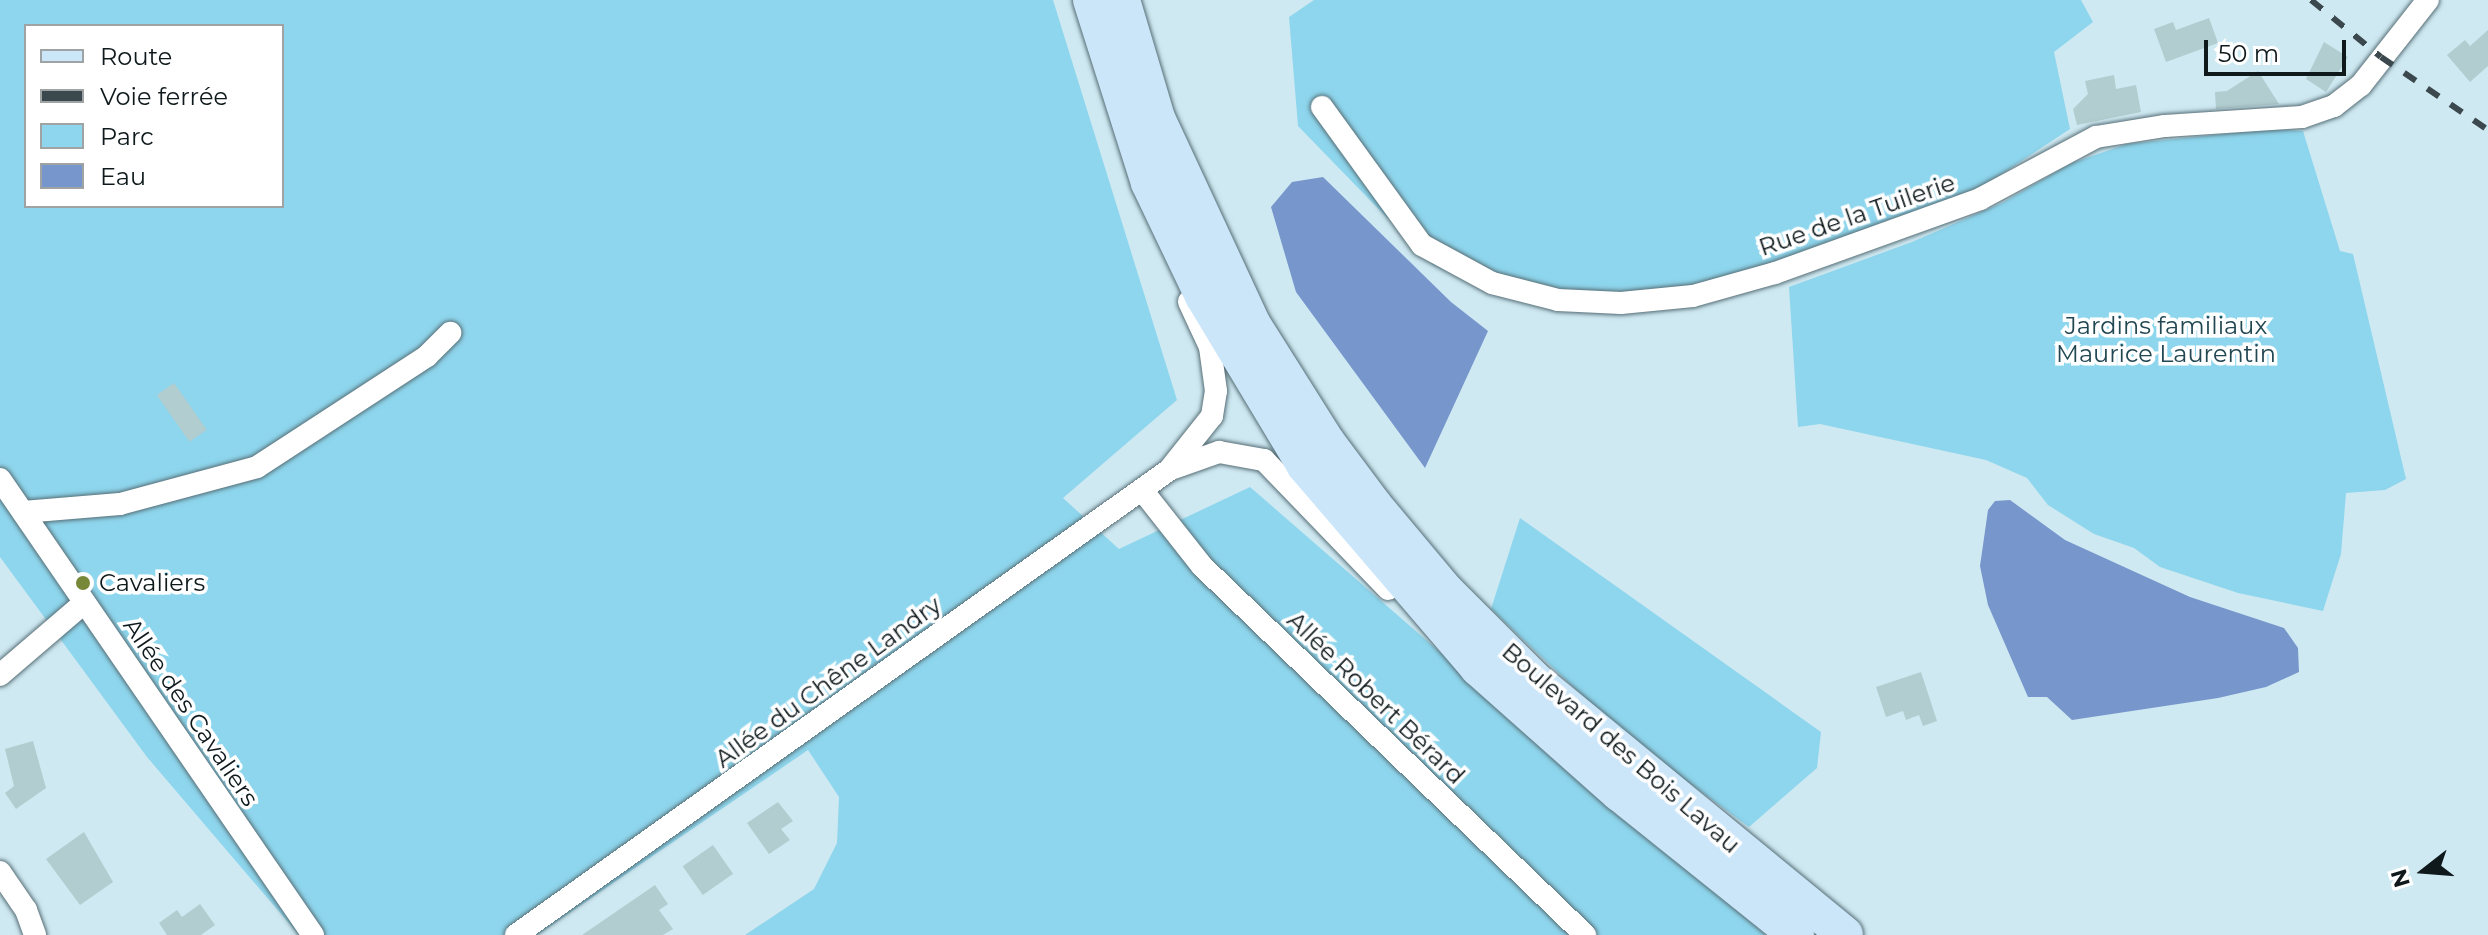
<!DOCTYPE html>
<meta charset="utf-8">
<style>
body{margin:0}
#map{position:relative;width:2488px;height:935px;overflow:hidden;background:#cfe9f2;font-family:Montserrat,sans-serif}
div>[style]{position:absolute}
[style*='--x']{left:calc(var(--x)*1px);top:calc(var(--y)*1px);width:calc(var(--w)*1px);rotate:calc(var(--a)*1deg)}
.green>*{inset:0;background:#8ed6ed}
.water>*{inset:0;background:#7696cc}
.building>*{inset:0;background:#b1cdcf;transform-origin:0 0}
.roads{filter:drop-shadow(0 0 2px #576e76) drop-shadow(0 0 2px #576e76)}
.street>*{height:22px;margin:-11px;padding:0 11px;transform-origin:11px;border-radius:11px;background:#fff}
.primary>*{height:36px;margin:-18px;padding:0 18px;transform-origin:18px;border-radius:18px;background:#cbe5f9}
.rail>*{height:6px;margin-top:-3px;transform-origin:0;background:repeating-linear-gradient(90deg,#3b484d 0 14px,transparent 0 28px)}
.dots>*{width:22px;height:22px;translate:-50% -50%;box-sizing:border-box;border:4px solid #fff;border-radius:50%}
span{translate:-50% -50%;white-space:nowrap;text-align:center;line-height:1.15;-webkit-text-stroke:7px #fff;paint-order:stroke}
.street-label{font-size:24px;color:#0f191c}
.park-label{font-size:24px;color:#214752}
.poi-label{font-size:24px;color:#0f191c}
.left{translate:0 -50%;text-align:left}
.legend{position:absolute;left:24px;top:24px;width:260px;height:184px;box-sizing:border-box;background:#fff;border:2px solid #9fa3a4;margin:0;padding:10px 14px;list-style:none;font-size:24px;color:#0f191c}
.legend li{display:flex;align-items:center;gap:16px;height:40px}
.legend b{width:40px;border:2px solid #9fa3a4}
.north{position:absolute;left:2384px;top:831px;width:80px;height:80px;-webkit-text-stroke:6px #fff;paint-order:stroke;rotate:253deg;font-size:22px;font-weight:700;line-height:32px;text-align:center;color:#0f191c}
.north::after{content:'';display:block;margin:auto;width:28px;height:36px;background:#0f191c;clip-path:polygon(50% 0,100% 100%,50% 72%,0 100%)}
.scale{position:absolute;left:2204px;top:40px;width:142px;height:36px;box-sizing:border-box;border:4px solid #0f191c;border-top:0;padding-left:10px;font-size:24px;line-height:28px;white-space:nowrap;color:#0f191c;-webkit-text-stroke:6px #fff;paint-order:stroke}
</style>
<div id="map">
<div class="green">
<i style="clip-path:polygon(evenodd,0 0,1053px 0,1177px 400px,1063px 498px,1119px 549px,1250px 487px,1766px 935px,745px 935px,814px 889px,837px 843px,839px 797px,808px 750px,537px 935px,299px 935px,147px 757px,0 557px,0 0,26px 26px,282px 26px,282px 206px,26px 206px,26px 26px)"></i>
<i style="clip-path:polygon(1314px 0,2081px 0,2093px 22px,2054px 52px,2070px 129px,1974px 192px,1773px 264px,1634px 304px,1501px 296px,1433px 265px,1298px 126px,1289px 17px)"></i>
<i style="clip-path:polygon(2272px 129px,2303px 131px,2340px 251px,2353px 254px,2406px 479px,2385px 490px,2346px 493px,2341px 554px,2323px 611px,2238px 593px,2160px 567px,2134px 548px,2094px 534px,2048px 505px,2027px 478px,1986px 460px,1820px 424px,1798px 427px,1789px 287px,1912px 242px,2002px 203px,2072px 163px,2127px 144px)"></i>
<i style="clip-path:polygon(1520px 518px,1821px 732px,1817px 768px,1749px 827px,1624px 735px,1491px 609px)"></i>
</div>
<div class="water">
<i style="clip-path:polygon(1323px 177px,1451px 302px,1488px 331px,1425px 468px,1296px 292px,1271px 207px,1292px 182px)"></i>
<i style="clip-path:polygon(2010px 500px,2065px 540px,2190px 597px,2284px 628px,2298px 648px,2299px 672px,2266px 687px,2218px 698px,2072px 720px,2047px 697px,2028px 697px,1988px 605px,1980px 566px,1988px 510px,1995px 501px)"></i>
</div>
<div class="building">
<i style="clip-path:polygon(2209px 18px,2218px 43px,2166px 62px,2154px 29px,2173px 22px,2176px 30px)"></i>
<i style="clip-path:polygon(2488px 30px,2488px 66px,2470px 82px,2447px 55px,2465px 40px,2470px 46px)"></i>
<i style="clip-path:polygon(2324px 42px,2348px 57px,2326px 92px,2306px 79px)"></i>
<i style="clip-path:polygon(2258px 71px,2279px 104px,2216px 109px,2215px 92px,2227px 91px)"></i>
<i style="clip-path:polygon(2114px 75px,2116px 89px,2136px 85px,2141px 112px,2077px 125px,2073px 109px,2088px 94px,2085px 81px)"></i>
<i style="left:174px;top:383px;width:57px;height:21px;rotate:55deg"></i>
<i style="clip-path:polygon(1921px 672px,1937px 721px,1923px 726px,1919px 715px,1906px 720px,1903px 711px,1886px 717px,1876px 687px)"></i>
<i style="clip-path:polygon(33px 741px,46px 788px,16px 809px,5px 793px,14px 786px,5px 749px)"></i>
<i style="clip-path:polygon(778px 802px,793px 821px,781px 829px,790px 840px,769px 854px,747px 823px)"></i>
<i style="clip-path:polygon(84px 832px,113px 882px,80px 905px,46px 859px)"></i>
<i style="left:713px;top:845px;width:35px;height:37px;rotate:55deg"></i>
<i style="clip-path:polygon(655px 885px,668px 904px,659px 910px,673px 929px,663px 935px,582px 935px)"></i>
<i style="clip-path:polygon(200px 904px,215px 925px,201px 935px,167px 935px,159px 923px,177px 910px,182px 917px)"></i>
</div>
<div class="roads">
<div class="street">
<i style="--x:1322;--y:107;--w:170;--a:54.1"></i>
<i style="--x:1422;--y:245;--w:80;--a:28.5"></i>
<i style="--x:1492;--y:283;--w:68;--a:14.4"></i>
<i style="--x:1558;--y:300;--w:63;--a:2.7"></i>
<i style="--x:1621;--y:303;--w:72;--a:-5.6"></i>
<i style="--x:1693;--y:296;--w:85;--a:-15.7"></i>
<i style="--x:1775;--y:273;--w:218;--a:-19.8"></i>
<i style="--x:1980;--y:199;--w:132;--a:-28.1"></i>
<i style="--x:2096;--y:137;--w:70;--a:-9.1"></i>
<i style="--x:2165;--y:126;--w:137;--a:-3.8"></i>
<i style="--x:2302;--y:117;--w:34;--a:-19"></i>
<i style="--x:2334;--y:106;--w:34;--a:-38"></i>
<i style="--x:2361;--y:85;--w:108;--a:-51.8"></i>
<i style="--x:1174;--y:468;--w:48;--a:-19.6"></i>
<i style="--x:1219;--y:452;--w:46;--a:10.1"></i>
<i style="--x:1264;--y:460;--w:179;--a:46.1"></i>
<i style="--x:0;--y:479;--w:553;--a:55.53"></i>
<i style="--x:1142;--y:490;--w:97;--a:51.7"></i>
<i style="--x:1202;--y:566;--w:532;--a:43.93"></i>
<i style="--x:23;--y:512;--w:97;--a:-4.7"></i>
<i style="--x:120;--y:504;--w:142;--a:-15.1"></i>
<i style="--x:257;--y:467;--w:203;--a:-33.1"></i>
<i style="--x:427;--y:356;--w:33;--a:-45"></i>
<i style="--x:0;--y:675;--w:111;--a:-40.6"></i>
<i style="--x:0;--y:872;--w:46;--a:55.6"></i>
<i style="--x:26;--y:910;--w:27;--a:70"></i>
<i style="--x:516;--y:935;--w:802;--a:-35.45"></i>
<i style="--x:1169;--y:470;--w:69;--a:-51.5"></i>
<i style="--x:1212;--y:416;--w:25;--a:-81"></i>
<i style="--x:1216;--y:391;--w:44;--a:-97.8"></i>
<i style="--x:1210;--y:347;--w:50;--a:-115"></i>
</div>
<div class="primary">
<i style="--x:1091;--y:0;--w:192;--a:72.4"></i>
<i style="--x:1149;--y:183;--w:125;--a:64.5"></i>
<i style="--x:1203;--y:296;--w:198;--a:59"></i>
<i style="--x:1305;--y:466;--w:266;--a:49.4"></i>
<i style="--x:1478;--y:668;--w:188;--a:41.6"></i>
<i style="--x:1619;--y:793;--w:227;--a:38.7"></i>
<i style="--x:1122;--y:0;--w:123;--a:73.5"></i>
<i style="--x:1157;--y:118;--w:226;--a:65.1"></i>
<i style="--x:1252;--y:323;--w:141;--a:57.8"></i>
<i style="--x:1327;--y:442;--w:79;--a:53.3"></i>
<i style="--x:1374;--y:505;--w:112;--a:50.1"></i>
<i style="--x:1446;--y:591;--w:126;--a:45"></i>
<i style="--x:1535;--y:680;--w:401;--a:39.4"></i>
</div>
</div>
<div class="rail">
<i style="--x:2311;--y:0;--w:90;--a:39.2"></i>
<i style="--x:2381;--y:57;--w:130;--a:34.3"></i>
</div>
<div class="dots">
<i style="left:83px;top:583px;background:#778838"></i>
</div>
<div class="street-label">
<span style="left:1857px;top:215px;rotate:-19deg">Rue de la Tuilerie</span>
<span style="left:828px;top:682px;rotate:-36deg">Allée du Chêne Landry</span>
<span style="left:1376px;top:698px;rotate:44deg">Allée Robert Bérard</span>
<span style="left:191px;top:712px;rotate:56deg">Allée des Cavaliers</span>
<span style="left:1621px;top:748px;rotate:41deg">Boulevard des Bois Lavau</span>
</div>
<div class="park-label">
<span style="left:2166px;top:340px">Jardins familiaux<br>Maurice Laurentin</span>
</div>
<div class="poi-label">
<span class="left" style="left:99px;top:583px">Cavaliers</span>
</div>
<ul class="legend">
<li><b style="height:10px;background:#cbe5f9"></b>Route</li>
<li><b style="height:10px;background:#3b484d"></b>Voie ferrée</li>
<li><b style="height:22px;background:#8ed6ed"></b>Parc</li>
<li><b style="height:22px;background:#7696cc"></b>Eau</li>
</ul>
<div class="north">N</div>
<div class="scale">50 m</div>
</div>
